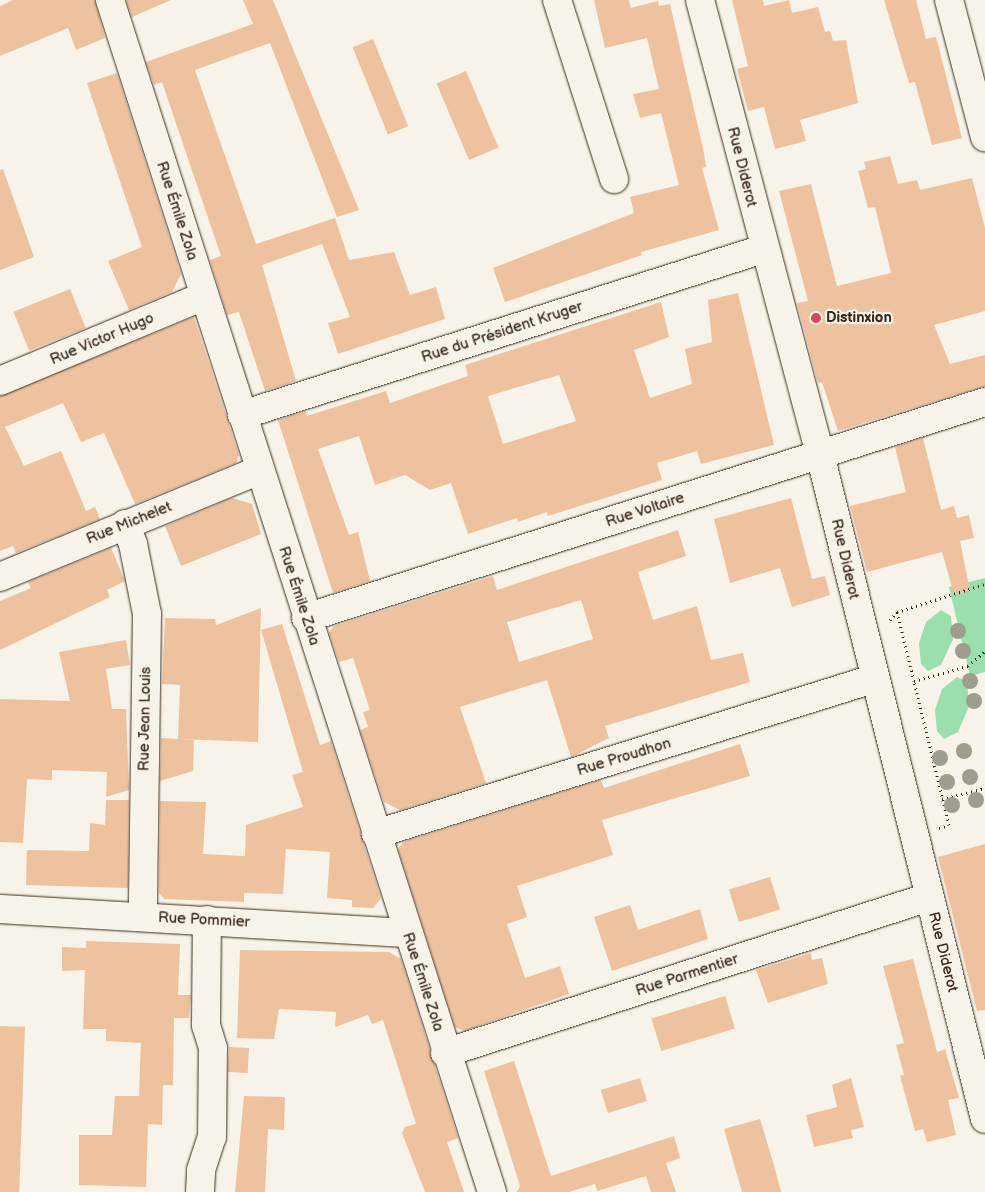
<!DOCTYPE html>
<meta charset="utf-8">
<style>
body{margin:0}
#map{position:relative;width:985px;height:1192px;overflow:hidden;background:#f7f3e8;font-family:"Balsamiq Sans",sans-serif}
div>[style]{position:absolute}
[style*='--x']{left:calc(var(--x)*1px);top:calc(var(--y)*1px);width:calc(var(--w)*1px);rotate:calc(var(--a)*1deg)}
.green>*{inset:0;background:#9be0ac}
.building>*{inset:0;background:#efc29f;transform-origin:0 0}
.path>*{height:3px;margin-top:-1.5px;transform-origin:0;background:repeating-linear-gradient(90deg,#3b2a1e 0 1px,transparent 0 5px)}
.roads{filter:drop-shadow(0 0 1px #3b2a1e) drop-shadow(0 0 1px #3b2a1e)}
.minor>*{height:28px;margin:-14px;padding:0 14px;transform-origin:14px;border-radius:14px;background:#f7f3e8}
.trees>*{width:16px;height:16px;margin:-8px;border-radius:50%;background:#9d9e8d}
.dots>*{width:14px;height:14px;translate:-50% -50%;box-sizing:border-box;border:2px solid #f7f3e8;border-radius:50%}
span{translate:-50% -50%;white-space:nowrap;text-align:center;line-height:1.15;-webkit-text-stroke:4.5px #f7f3e8;paint-order:stroke}
.street-label{font-size:15px;color:#3b2a1e}
.poi-label{font-size:15px;color:#3b2a1e;font-weight:700}
.left{translate:0 -50%;text-align:left}
</style>
<div id="map">
<div class="green">
<i style="clip-path:polygon(985px 578px,985px 672px,970px 676px,949px 587px)"></i>
<i style="clip-path:polygon(941px 610px,951px 616px,953px 639px,941px 665px,928px 671px,921px 664px,919px 643px,926px 622px)"></i>
<i style="clip-path:polygon(957px 677px,967px 682px,969px 706px,958px 732px,944px 739px,937px 731px,935px 710px,942px 689px)"></i>
</div>
<div class="building">
<i style="clip-path:polygon(13px 0,95px 0,105px 38px,76px 50px,68px 28px,0 56px,0 6px)"></i>
<i style="clip-path:polygon(126px 0,171px 0,132px 17px)"></i>
<i style="clip-path:polygon(243px 0,273px 0,359px 210px,337px 217px,270px 43px,195px 70px,256px 244px,335px 218px,349px 260px,394px 252px,410px 295px,436px 287px,445px 319px,338px 354px,328px 323px,350px 317px,322px 244px,262px 265px,296px 381px,265px 391px,239px 312px,227px 315px,210px 260px,221px 256px,162px 82px,154px 85px,146px 62px,253px 24px)"></i>
<i style="clip-path:polygon(594px 0,629px 0,631px 8px,658px 1px,659px 6px,670px 4px,704px 153px,706px 167px,702px 168px,719px 230px,641px 252px,642px 255px,505px 302px,493px 268px,634px 213px,630px 197px,679px 185px,661px 113px,640px 118px,633px 94px,659px 89px,647px 38px,605px 48px)"></i>
<i style="clip-path:polygon(732px 0,763px 0,764px 6px,789px 0,792px 13px,818px 7px,825px 32px,830px 31px,833px 41px,846px 40px,858px 103px,800px 120px,806px 141px,775px 149px,764px 107px,748px 111px,737px 69px,748px 66px)"></i>
<i style="clip-path:polygon(884px 0,916px 0,926px 39px,936px 37px,962px 138px,932px 145px,915px 82px,909px 83px)"></i>
<i style="left:373px;top:39px;width:94px;height:22px;rotate:68deg"></i>
<i style="left:466px;top:71px;width:83px;height:32px;rotate:67deg"></i>
<i style="clip-path:polygon(117px 73px,181px 274px,172px 292px,129px 310px,108px 261px,142px 247px,87px 83px)"></i>
<i style="clip-path:polygon(890px 156px,898px 184px,917px 180px,920px 190px,972px 178px,985px 228px,985px 311px,934px 325px,950px 364px,985px 355px,985px 386px,838px 431px,822px 382px,818px 383px,797px 303px,808px 301px,779px 191px,811px 184px,837px 286px,891px 273px,875px 207px,868px 208px,858px 171px,866px 169px,864px 162px)"></i>
<i style="clip-path:polygon(3px 169px,34px 257px,0 270px,0 170px)"></i>
<i style="left:70px;top:289px;width:42px;height:61px;rotate:68deg"></i>
<i style="clip-path:polygon(evenodd,738px 293px,774px 445px,701px 464px,697px 451px,657px 463px,662px 480px,548px 516px,547px 512px,518px 522px,517px 518px,468px 534px,451px 483px,430px 490px,405px 475px,375px 485px,359px 436px,318px 449px,349px 535px,358px 532px,370px 581px,333px 593px,278px 420px,306px 411px,307px 416px,386px 391px,390px 403px,468px 376px,465px 365px,661px 302px,669px 337px,634px 350px,650px 398px,692px 384px,685px 349px,712px 342px,708px 300px,738px 293px,559px 375px,576px 421px,503px 444px,488px 396px,559px 375px)"></i>
<i style="clip-path:polygon(194px 317px,239px 455px,236px 463px,135px 504px,104px 433px,81px 442px,63px 403px,5px 427px,24px 466px,61px 451px,86px 511px,95px 507px,100px 519px,16px 553px,13px 546px,0 551px,0 396px)"></i>
<i style="clip-path:polygon(923px 438px,941px 510px,954px 506px,957px 518px,969px 515px,974px 538px,960px 541px,970px 591px,954px 594px,942px 552px,867px 572px,850px 506px,906px 492px,895px 447px)"></i>
<i style="clip-path:polygon(232px 498px,252px 504px,261px 534px,181px 566px,165px 526px)"></i>
<i style="clip-path:polygon(791px 498px,812px 579px,825px 576px,830px 595px,792px 607px,780px 568px,730px 583px,714px 519px)"></i>
<i style="clip-path:polygon(evenodd,678px 530px,686px 556px,638px 572px,653px 620px,697px 606px,711px 660px,743px 653px,750px 682px,605px 726px,609px 738px,571px 757px,547px 680px,460px 707px,486px 783px,400px 810px,384px 802px,360px 730px,368px 727px,363px 712px,370px 710px,353px 658px,339px 662px,329px 632px,334px 626px,493px 576px,497px 590px,678px 530px,581px 600px,593px 639px,519px 662px,507px 622px,581px 600px)"></i>
<i style="clip-path:polygon(111px 548px,125px 581px,107px 590px,110px 597px,0 650px,0 601px,31px 588px,28px 582px)"></i>
<i style="clip-path:polygon(261px 608px,258px 742px,180px 739px,194px 740px,193px 771px,160px 781px,161px 738px,178px 739px,180px 685px,162px 684px,165px 618px,215px 619px,216px 625px)"></i>
<i style="clip-path:polygon(282px 624px,320px 745px,331px 741px,381px 898px,373px 908px,352px 907px,352px 900px,327px 898px,330px 852px,286px 849px,283px 894px,244px 893px,244px 902px,164px 899px,159px 893px,160px 801px,206px 802px,203px 854px,245px 856px,246px 825px,303px 807px,292px 775px,303px 772px,261px 630px)"></i>
<i style="clip-path:polygon(126px 640px,130px 665px,106px 669px,112px 709px,126px 709px,129px 790px,106px 797px,107px 772px,52px 770px,52px 780px,27px 779px,23px 843px,0 842px,0 699px,70px 701px,59px 652px)"></i>
<i style="clip-path:polygon(740px 744px,750px 776px,602px 820px,613px 855px,517px 886px,527px 917px,507px 924px,525px 978px,560px 966px,569px 994px,464px 1031px,455px 1027px,398px 849px,403px 842px,601px 780px,604px 788px)"></i>
<i style="clip-path:polygon(106px 800px,129px 800px,128px 888px,26px 885px,27px 850px,89px 851px,90px 823px,105px 825px)"></i>
<i style="clip-path:polygon(985px 844px,985px 1010px,977px 1011px,938px 857px)"></i>
<i style="left:770px;top:877px;width:34px;height:43px;rotate:73deg"></i>
<i style="clip-path:polygon(630px 905px,638px 930px,700px 909px,708px 939px,612px 971px,594px 917px)"></i>
<i style="clip-path:polygon(86px 941px,180px 944px,178px 995px,191px 995px,189px 1018px,174px 1018px,173px 1085px,163px 1085px,162px 1125px,148px 1124px,146px 1187px,79px 1185px,79px 1135px,112px 1135px,115px 1096px,139px 1096px,140px 1065px,141px 1043px,106px 1041px,106px 1029px,83px 1029px,85px 970px,62px 971px,62px 947px,86px 948px)"></i>
<i style="clip-path:polygon(240px 950px,389px 952px,401px 959px,458px 1138px,447px 1142px,464px 1192px,425px 1192px,402px 1133px,405px 1127px,416px 1124px,383px 1020px,372px 1024px,368px 1015px,335px 1027px,336px 1012px,279px 1009px,274px 1039px,237px 1038px)"></i>
<i style="clip-path:polygon(811px 953px,812px 960px,822px 958px,828px 984px,768px 1003px,756px 970px)"></i>
<i style="clip-path:polygon(913px 959px,937px 1052px,945px 1049px,959px 1098px,948px 1100px,956px 1135px,927px 1142px,923px 1129px,915px 1131px,900px 1076px,904px 1075px,896px 1045px,904px 1043px,883px 966px)"></i>
<i style="left:725px;top:996px;width:34px;height:77px;rotate:73deg"></i>
<i style="left:0;top:1026px;width:25px;height:166px;rotate:2deg"></i>
<i style="left:229px;top:1047px;width:20px;height:25px;rotate:3deg"></i>
<i style="clip-path:polygon(514px 1061px,551px 1176px,674px 1136px,680px 1158px,666px 1163px,676px 1192px,651px 1192px,646px 1176px,597px 1191px,595px 1184px,569px 1192px,517px 1192px,520px 1186px,484px 1071px)"></i>
<i style="left:640px;top:1078px;width:24px;height:41px;rotate:73deg"></i>
<i style="clip-path:polygon(851px 1078px,864px 1127px,851px 1130px,853px 1138px,814px 1147px,806px 1115px,837px 1107px,832px 1085px)"></i>
<i style="clip-path:polygon(244px 1096px,285px 1097px,284px 1130px,268px 1129px,265px 1192px,235px 1192px)"></i>
<i style="clip-path:polygon(760px 1119px,773px 1162px,781px 1192px,742px 1192px,724px 1129px)"></i>
</div>
<div class="path">
<i style="--x:897;--y:612;--w:92;--a:-17.7"></i>
<i style="--x:890;--y:620;--w:11;--a:-49"></i>
<i style="--x:897;--y:612;--w:71;--a:76.2"></i>
<i style="--x:942;--y:799;--w:44;--a:-14.3"></i>
<i style="--x:939;--y:828;--w:10;--a:-17"></i>
<i style="--x:949;--y:825;--w:148;--a:-103.7"></i>
<i style="--x:914;--y:681;--w:56;--a:-15.5"></i>
<i style="--x:968;--y:666;--w:23;--a:-41"></i>
</div>
<div class="roads">
<div class="minor">
<i style="--x:110;--y:0;--w:1252;--a:72.23"></i>
<i style="--x:557;--y:0;--w:188;--a:72.3"></i>
<i style="--x:700;--y:0;--w:470;--a:75.2"></i>
<i style="--x:820;--y:454;--w:685;--a:76.07"></i>
<i style="--x:949;--y:0;--w:142;--a:75.3"></i>
<i style="--x:0;--y:381;--w:221;--a:-22.6"></i>
<i style="--x:242;--y:415;--w:547;--a:-17.67"></i>
<i style="--x:125;--y:524;--w:22;--a:68"></i>
<i style="--x:133;--y:544;--w:71;--a:78.7"></i>
<i style="--x:147;--y:614;--w:303;--a:90.8"></i>
<i style="--x:0;--y:577;--w:280;--a:-22.4"></i>
<i style="--x:306;--y:618;--w:713;--a:-17.65"></i>
<i style="--x:376;--y:834;--w:521;--a:-17.32"></i>
<i style="--x:0;--y:909;--w:409;--a:3.4"></i>
<i style="--x:445;--y:1053;--w:509;--a:-17.86"></i>
<i style="--x:200;--y:1192;--w:22;--a:-87"></i>
<i style="--x:201;--y:1170;--w:35;--a:-72"></i>
<i style="--x:212;--y:1137;--w:89;--a:-89.4"></i>
<i style="--x:213;--y:1048;--w:24;--a:-107"></i>
<i style="--x:206;--y:1025;--w:105;--a:-89.5"></i>
</div>
</div>
<div class="trees">
<i style="left:958px;top:631px"></i>
<i style="left:963px;top:651px"></i>
<i style="left:970px;top:681px"></i>
<i style="left:974px;top:701px"></i>
<i style="left:964px;top:751px"></i>
<i style="left:940px;top:758px"></i>
<i style="left:970px;top:777px"></i>
<i style="left:947px;top:782px"></i>
<i style="left:976px;top:800px"></i>
<i style="left:952px;top:805px"></i>
</div>
<div class="dots">
<i style="left:816px;top:318px;background:#d1495b"></i>
</div>
<div class="street-label">
<span style="left:742px;top:167px;rotate:76deg">Rue Diderot</span>
<span style="left:177px;top:211px;rotate:72deg">Rue Émile Zola</span>
<span style="left:502px;top:332px;rotate:-18deg">Rue du Président Kruger</span>
<span style="left:102px;top:339px;rotate:-23deg">Rue Victor Hugo</span>
<span style="left:645px;top:510px;rotate:-18deg">Rue Voltaire</span>
<span style="left:129px;top:523px;rotate:-22deg">Rue Michelet</span>
<span style="left:845px;top:559px;rotate:77deg">Rue Diderot</span>
<span style="left:299px;top:596px;rotate:72deg">Rue Émile Zola</span>
<span style="left:145px;top:719px;rotate:-89deg">Rue Jean Louis</span>
<span style="left:624px;top:757px;rotate:-17deg">Rue Proudhon</span>
<span style="left:204px;top:920px;rotate:3deg">Rue Pommier</span>
<span style="left:943px;top:952px;rotate:76deg">Rue Diderot</span>
<span style="left:687px;top:975px;rotate:-18deg">Rue Parmentier</span>
<span style="left:423px;top:982px;rotate:72deg">Rue Émile Zola</span>
</div>
<div class="poi-label">
<span class="left" style="left:826px;top:318px">Distinxion</span>
</div>
</div>
